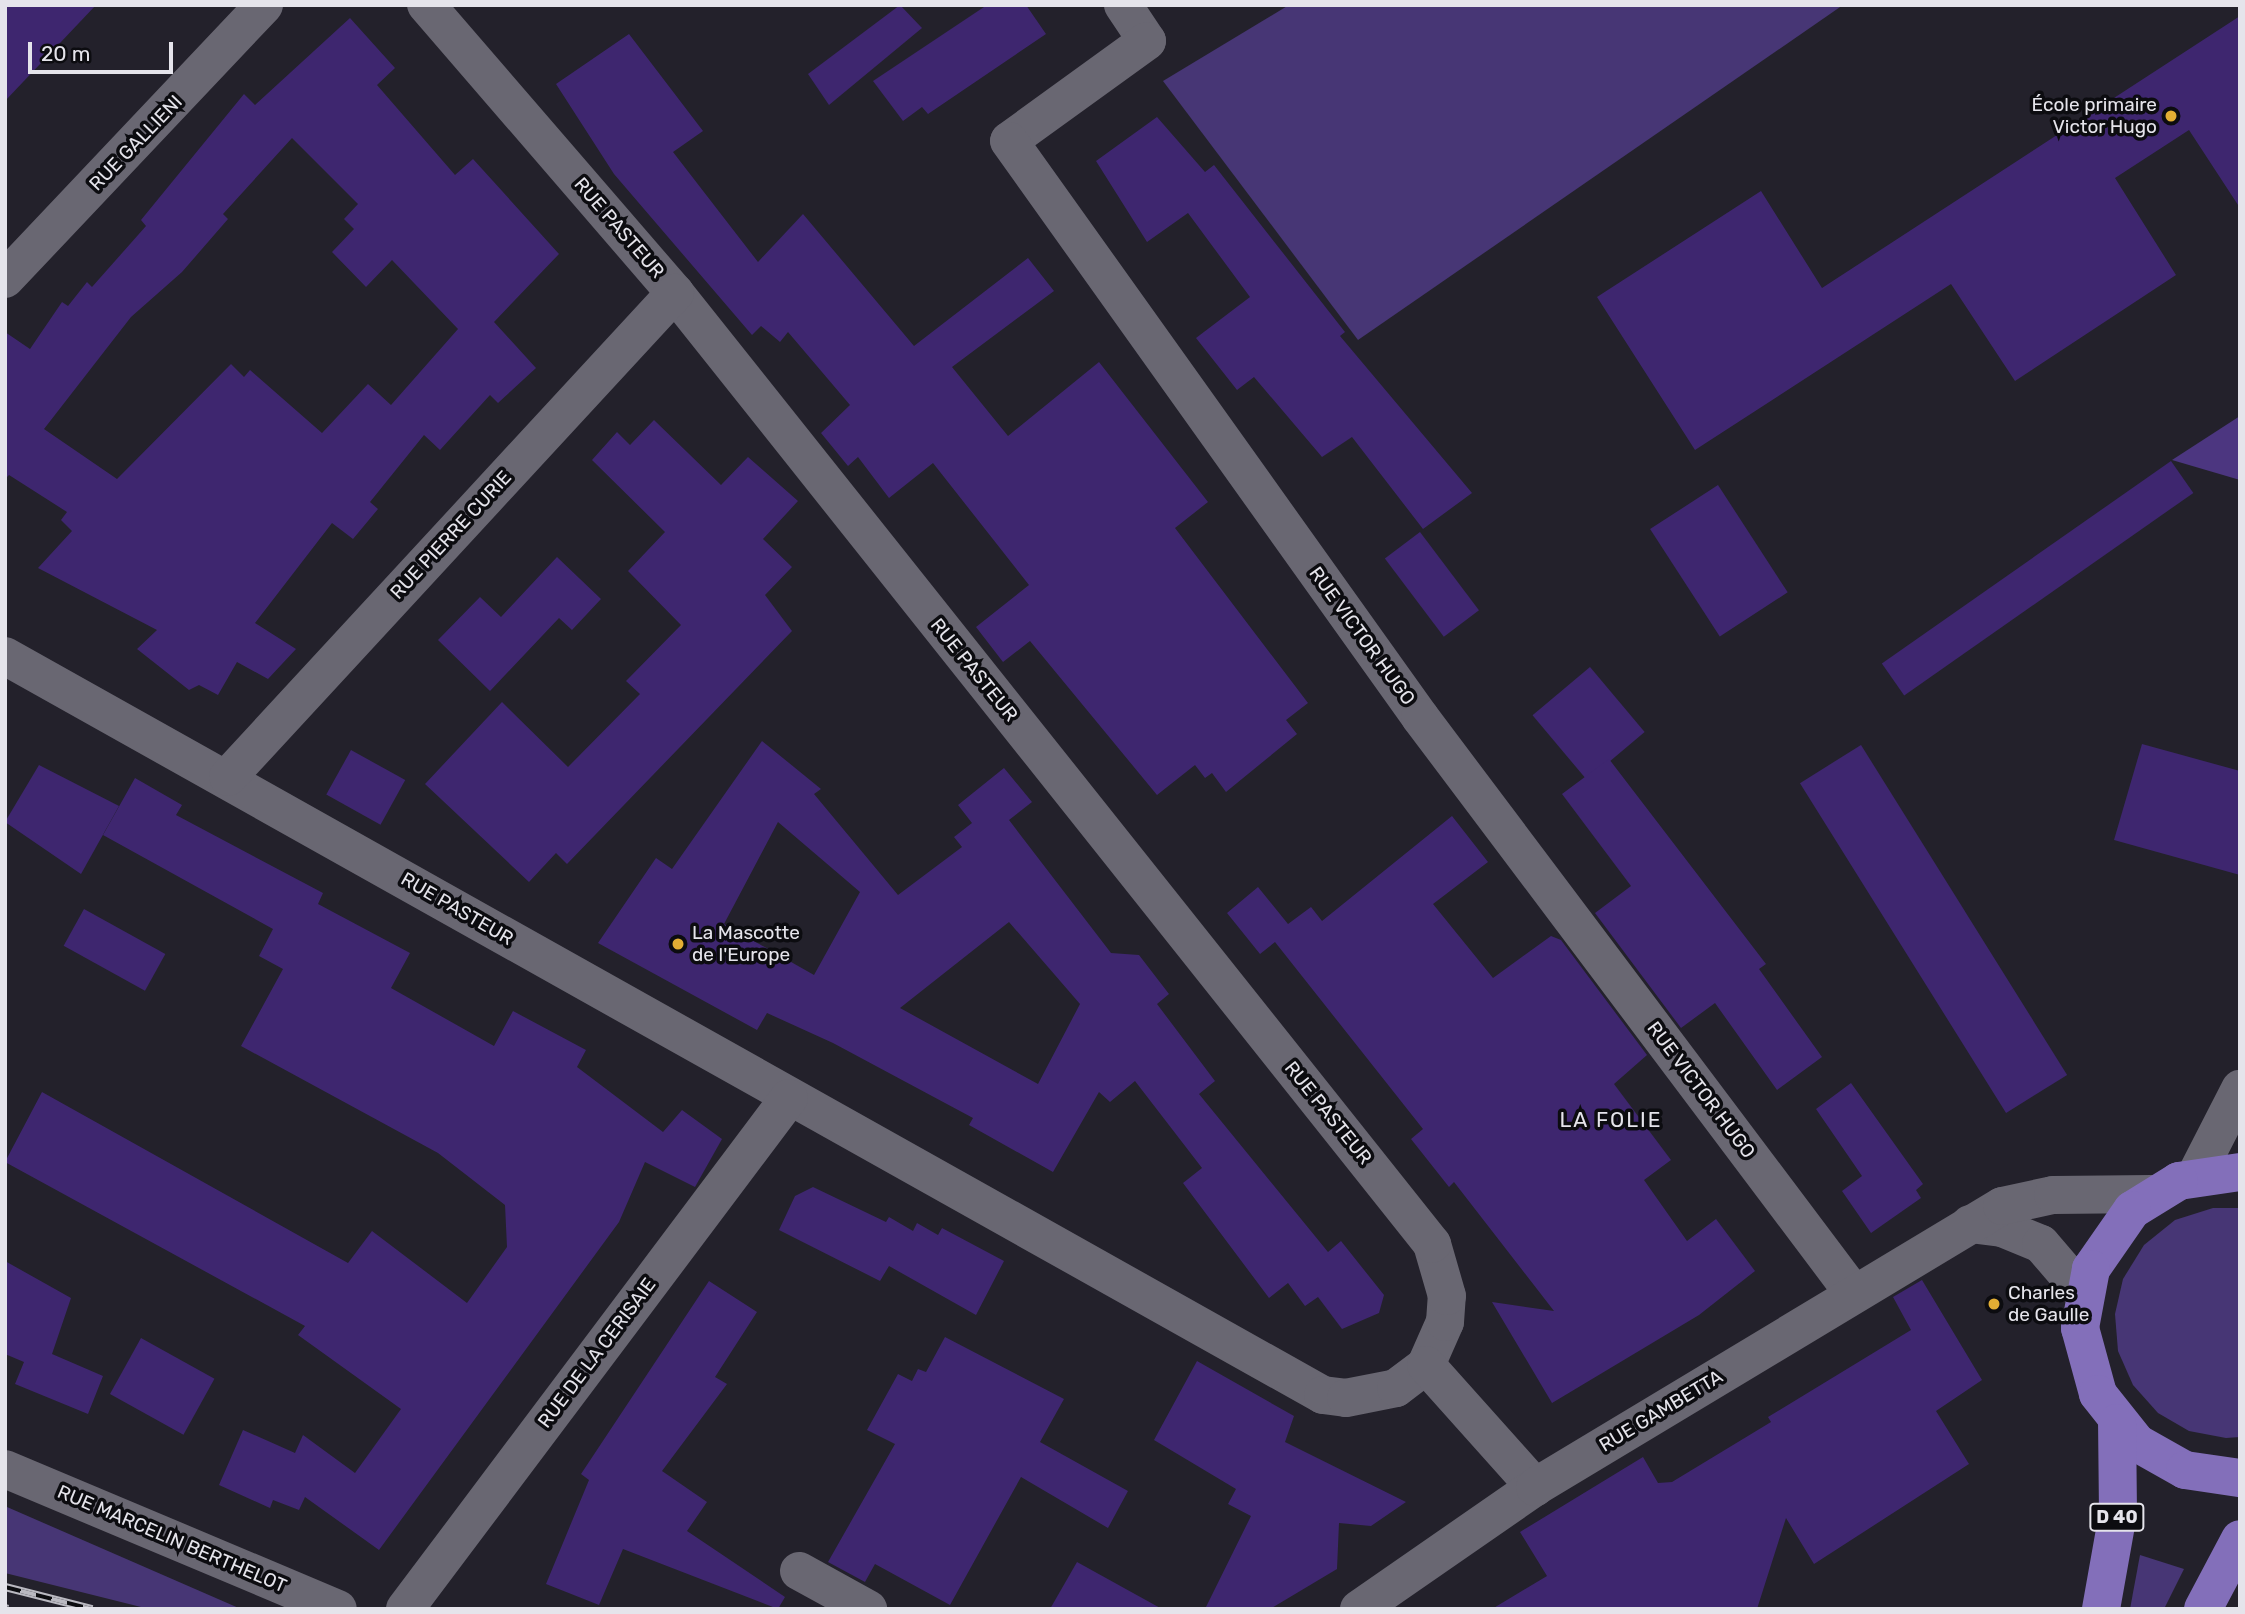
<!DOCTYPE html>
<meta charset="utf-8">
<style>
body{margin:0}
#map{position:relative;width:2245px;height:1614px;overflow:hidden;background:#23212b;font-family:Rubik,sans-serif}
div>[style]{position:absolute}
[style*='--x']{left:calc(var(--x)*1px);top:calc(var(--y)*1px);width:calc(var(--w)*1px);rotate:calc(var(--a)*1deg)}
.green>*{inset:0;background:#473675}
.forest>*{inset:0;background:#4c3680}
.building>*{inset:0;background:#3e266f;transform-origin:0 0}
.street>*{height:38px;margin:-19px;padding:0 19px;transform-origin:19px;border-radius:19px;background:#696772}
.secondary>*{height:38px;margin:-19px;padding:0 19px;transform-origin:19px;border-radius:19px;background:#696772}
.primary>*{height:38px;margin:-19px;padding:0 19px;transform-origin:19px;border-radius:19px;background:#836fba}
.rail>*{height:8px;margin-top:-4px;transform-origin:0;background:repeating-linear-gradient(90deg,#0c0c10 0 16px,#bab9c1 0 32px);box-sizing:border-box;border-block:2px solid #bab9c1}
.dots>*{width:19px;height:19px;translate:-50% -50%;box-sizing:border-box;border:4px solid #0c0c10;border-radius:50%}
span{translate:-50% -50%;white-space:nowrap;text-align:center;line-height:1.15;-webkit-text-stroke:7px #0c0c10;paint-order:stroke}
.shield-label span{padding:2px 5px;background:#0c0c10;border:2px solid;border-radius:5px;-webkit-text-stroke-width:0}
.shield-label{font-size:18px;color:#e5e4eb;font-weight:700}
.poi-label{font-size:19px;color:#e5e4eb}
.right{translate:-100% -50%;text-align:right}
.left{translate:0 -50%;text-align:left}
.street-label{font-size:19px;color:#e5e4eb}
.neighbourhood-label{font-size:21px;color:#e5e4eb;letter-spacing:2px}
.frame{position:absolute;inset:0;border:7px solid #e5e4eb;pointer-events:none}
.scale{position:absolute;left:28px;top:42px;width:145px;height:32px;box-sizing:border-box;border:4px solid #e5e4eb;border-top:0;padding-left:9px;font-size:21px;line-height:24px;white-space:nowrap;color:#e5e4eb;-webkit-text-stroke:5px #0c0c10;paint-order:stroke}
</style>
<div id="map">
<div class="green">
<i style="clip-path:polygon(1289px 5px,1843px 5px,1358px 340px,1163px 81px)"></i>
<i style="clip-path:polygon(2213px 1208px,2240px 1208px,2240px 1437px,2226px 1438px,2189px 1431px,2158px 1413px,2133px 1385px,2118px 1351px,2115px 1314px,2123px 1279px,2144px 1245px,2175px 1220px)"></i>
<i style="clip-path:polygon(5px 1507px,7px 1507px,241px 1609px,149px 1609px,5px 1573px)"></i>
<i style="clip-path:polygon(2140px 1555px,2184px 1569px,2164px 1609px,2130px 1609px)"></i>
</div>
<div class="forest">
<i style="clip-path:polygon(2240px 416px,2240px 480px,2172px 460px)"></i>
</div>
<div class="building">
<i style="clip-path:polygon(5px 5px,96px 5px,5px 101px)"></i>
<i style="clip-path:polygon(900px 5px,922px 28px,829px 105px,808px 74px)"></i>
<i style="clip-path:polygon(987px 5px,1026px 5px,1046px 34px,928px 114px,922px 107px,903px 121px,873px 81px)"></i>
<i style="clip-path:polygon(2240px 16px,2240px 208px,2189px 130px,2115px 178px,2176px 275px,2015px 381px,1951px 284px,1695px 450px,1597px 297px,1761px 191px,1822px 288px)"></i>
<i style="clip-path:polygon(evenodd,350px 18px,395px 68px,377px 85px,455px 175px,473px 159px,559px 254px,494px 322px,536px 368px,498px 403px,490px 395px,440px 450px,424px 435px,370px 502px,378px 509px,353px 539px,332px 523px,255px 623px,296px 649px,268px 679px,237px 662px,218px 695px,199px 685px,189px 690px,137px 649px,157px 630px,38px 568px,72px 531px,61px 520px,67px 512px,9px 475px,5px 479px,5px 332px,30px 349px,62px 302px,68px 306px,87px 282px,92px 287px,146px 226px,141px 220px,244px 94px,255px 105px,350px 18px,292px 138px,358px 204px,344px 219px,354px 229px,332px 252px,366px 287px,392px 260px,458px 329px,391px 405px,368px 384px,322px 433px,250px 370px,244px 377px,231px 364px,117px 479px,44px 429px,131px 317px,182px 272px,228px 219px,223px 214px,292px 138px)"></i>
<i style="clip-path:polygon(629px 34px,703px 131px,673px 152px,758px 262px,803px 214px,914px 346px,1028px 258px,1054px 291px,952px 367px,1008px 436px,1099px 362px,1208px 502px,1175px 528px,1308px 703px,1286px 720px,1297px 734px,1226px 792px,1212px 773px,1205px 778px,1195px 765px,1157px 795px,1030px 641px,1003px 662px,976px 627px,1029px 585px,933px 463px,889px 498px,858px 457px,848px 466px,821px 433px,850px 405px,788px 332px,780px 342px,761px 326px,752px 335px,614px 174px,556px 84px)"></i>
<i style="clip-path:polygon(1157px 117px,1205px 172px,1214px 165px,1345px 332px,1340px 336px,1472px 493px,1423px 529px,1352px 437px,1322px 457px,1254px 377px,1237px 390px,1196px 338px,1250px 297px,1188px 213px,1147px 242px,1096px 161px)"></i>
<i style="clip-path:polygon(654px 420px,721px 485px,748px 457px,798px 501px,763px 539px,792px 567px,765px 595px,792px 631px,567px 864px,556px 853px,529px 882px,425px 784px,502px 702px,568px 767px,640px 694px,626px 681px,681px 625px,628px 571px,665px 532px,592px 460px,617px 432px,630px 445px)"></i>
<i style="left:2171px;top:461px;width:39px;height:353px;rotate:55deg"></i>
<i style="left:1718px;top:485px;width:128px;height:81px;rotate:57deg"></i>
<i style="left:1420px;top:532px;width:98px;height:44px;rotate:53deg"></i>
<i style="clip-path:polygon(557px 557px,601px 599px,572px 630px,559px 618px,490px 691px,438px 640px,480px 597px,501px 617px)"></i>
<i style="left:1590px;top:667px;width:85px;height:75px;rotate:50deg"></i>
<i style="clip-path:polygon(evenodd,762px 741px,821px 789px,814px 794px,898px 895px,962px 847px,954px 837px,972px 823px,958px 805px,1004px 768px,1032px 802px,1009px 820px,1111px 953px,1139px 955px,1169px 994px,1157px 1004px,1215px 1081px,1199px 1094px,1328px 1252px,1341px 1241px,1384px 1295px,1379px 1313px,1342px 1329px,1318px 1297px,1305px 1306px,1288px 1283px,1269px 1298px,1183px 1183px,1202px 1168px,1135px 1081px,1110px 1102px,1099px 1092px,1053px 1172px,969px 1125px,973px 1118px,833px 1043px,767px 1013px,757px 1030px,598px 943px,656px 858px,672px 869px,762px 741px,778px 822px,860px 892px,814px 975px,724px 924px,778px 822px,762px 741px,1009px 922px,1080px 1004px,1038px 1084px,900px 1008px,1009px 922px)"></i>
<i style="clip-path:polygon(2142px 744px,2240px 771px,2240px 875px,2114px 840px)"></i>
<i style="left:1861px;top:745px;width:389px;height:72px;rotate:58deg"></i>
<i style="left:351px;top:750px;width:62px;height:51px;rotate:29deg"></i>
<i style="clip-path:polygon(1609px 759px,1766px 964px,1759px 969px,1822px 1057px,1777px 1090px,1715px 1003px,1681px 1028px,1595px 913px,1631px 886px,1562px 794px)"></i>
<i style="clip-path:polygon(39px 765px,119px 806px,81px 874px,5px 822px)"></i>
<i style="clip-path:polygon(135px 778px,182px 805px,176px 815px,323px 893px,318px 904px,410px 953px,391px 988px,494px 1046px,513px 1011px,586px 1050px,577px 1067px,663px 1132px,682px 1110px,722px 1139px,695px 1187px,645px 1162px,619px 1222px,379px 1550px,305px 1497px,299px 1510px,273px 1500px,270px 1508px,219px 1485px,243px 1430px,295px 1453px,303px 1435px,355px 1473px,401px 1409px,298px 1335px,305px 1326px,5px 1162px,42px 1092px,348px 1263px,372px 1231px,467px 1303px,507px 1247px,505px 1205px,438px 1153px,241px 1046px,283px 969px,259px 956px,273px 929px,103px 835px)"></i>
<i style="clip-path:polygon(1452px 816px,1488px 862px,1433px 904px,1493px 978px,1551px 936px,1561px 940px,1647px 1055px,1614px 1084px,1671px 1160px,1644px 1180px,1687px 1241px,1716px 1219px,1755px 1271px,1699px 1315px,1552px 1403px,1492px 1302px,1554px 1311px,1454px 1182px,1449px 1187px,1411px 1139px,1423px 1129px,1275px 942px,1260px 954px,1227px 913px,1258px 887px,1288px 924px,1311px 907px,1322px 921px)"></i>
<i style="left:84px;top:909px;width:93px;height:42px;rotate:29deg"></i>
<i style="clip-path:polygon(1851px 1083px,1923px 1184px,1916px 1190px,1921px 1198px,1871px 1233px,1842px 1191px,1862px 1176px,1816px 1109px)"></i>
<i style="clip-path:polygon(813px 1187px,886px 1222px,889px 1217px,913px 1231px,917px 1223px,938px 1235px,942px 1228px,1004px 1261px,976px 1315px,889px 1266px,880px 1281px,779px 1230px,795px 1196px)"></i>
<i style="clip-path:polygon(5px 1261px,71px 1298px,52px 1354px,103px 1376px,88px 1414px,15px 1384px,24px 1362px,5px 1354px)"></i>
<i style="clip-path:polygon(1922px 1280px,1982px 1380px,1936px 1411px,1969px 1464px,1814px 1564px,1786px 1518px,1757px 1609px,1492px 1609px,1547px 1576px,1520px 1532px,1643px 1457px,1658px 1483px,1672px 1482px,1771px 1422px,1768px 1417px,1911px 1330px,1893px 1297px)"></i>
<i style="clip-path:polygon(709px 1281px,757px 1312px,715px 1377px,727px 1384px,662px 1471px,707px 1502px,687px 1531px,785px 1597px,778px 1609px,623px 1549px,599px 1605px,546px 1584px,589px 1480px,581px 1474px)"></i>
<i style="clip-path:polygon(945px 1337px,1064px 1399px,1040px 1442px,1128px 1491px,1108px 1528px,1021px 1477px,950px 1605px,875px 1564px,865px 1582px,828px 1562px,895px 1444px,867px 1430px,898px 1374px,912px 1381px,918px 1369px,926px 1372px)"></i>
<i style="left:141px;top:1338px;width:84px;height:64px;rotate:29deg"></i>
<i style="clip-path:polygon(1197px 1361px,1294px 1416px,1285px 1442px,1406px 1502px,1371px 1526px,1339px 1523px,1337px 1569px,1270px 1609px,1205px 1609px,1251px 1516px,1228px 1504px,1236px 1489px,1154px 1440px)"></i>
<i style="clip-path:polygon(1077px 1562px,1162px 1609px,1050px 1609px)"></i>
</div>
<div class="street">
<i style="--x:1123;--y:5;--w:43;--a:56.3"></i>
<i style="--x:1147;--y:41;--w:170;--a:144.1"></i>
<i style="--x:1009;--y:141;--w:708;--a:54.49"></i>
<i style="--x:1420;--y:717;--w:722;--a:53.05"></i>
<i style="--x:5;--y:279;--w:377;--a:-46.6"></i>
<i style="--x:5;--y:656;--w:1511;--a:29.28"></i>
<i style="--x:1323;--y:1395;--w:23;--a:7"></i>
<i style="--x:1346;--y:1398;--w:51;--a:-11.3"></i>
<i style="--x:1396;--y:1388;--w:38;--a:-37"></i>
<i style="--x:1426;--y:1365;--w:47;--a:-66.2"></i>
<i style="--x:1445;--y:1322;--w:26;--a:-86"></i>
<i style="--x:1447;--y:1296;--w:54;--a:-106.1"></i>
<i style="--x:1432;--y:1244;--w:1216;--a:-128.52"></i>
<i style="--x:675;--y:293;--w:381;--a:-130.8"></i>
<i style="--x:228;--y:777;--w:659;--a:-47.28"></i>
<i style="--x:1970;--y:1224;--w:32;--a:7"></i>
<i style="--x:2002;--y:1228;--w:42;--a:22.3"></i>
<i style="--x:2041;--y:1244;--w:66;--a:49.3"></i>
<i style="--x:1426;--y:1365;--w:164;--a:48.2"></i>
<i style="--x:5;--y:1469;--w:361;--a:22.8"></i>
<i style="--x:799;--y:1571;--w:79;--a:28.8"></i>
<i style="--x:405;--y:1609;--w:639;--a:-53.08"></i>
<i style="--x:1359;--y:1609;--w:214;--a:-34.7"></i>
<i style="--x:1535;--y:1487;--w:545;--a:-31.04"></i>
<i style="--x:2002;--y:1206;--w:52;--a:-12.2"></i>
<i style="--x:2053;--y:1195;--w:99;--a:-0.6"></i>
</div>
<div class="secondary">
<i style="--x:2196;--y:1175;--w:97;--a:-62.9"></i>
</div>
<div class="primary">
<i style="--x:2240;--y:1172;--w:62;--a:171.6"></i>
<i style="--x:2179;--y:1181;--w:55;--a:148.3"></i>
<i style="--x:2132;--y:1210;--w:72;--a:124.8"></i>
<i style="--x:2091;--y:1269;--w:60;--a:100.6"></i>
<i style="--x:2080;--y:1328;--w:68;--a:74.7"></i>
<i style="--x:2098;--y:1394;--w:63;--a:51.5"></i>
<i style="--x:2137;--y:1443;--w:55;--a:29.4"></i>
<i style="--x:2185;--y:1470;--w:56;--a:8.3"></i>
<i style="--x:2101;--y:1609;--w:97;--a:-79.9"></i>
<i style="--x:2118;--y:1514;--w:91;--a:-90.6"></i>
<i style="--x:2203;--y:1609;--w:79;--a:-62.1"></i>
</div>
<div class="rail">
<i style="--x:5;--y:1587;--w:90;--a:14.2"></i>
<i style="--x:5;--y:1608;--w:3;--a:18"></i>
</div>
<div class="dots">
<i style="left:2171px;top:116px;background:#e3ae34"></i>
<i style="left:678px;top:944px;background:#e3ae34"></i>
<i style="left:1994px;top:1304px;background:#e3ae34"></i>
</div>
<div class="shield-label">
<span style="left:2117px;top:1517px">D 40</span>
</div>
<div class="poi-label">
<span class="right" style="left:2157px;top:116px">École primaire<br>Victor Hugo</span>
<span class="left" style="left:692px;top:944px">La Mascotte<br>de l'Europe</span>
<span class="left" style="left:2008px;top:1304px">Charles<br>de Gaulle</span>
</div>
<div class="street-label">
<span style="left:136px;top:143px;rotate:-46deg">RUE GALLIENI</span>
<span style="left:619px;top:228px;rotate:49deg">RUE PASTEUR</span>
<span style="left:451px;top:535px;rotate:-47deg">RUE PIERRE CURIE</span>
<span style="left:1362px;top:636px;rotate:54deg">RUE VICTOR HUGO</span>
<span style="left:974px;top:670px;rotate:51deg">RUE PASTEUR</span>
<span style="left:457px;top:909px;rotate:30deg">RUE PASTEUR</span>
<span style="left:1701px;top:1090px;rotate:53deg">RUE VICTOR HUGO</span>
<span style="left:1328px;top:1113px;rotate:51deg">RUE PASTEUR</span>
<span style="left:597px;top:1353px;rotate:-53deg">RUE DE LA CERISAIE</span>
<span style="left:1661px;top:1411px;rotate:-31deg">RUE GAMBETTA</span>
<span style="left:172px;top:1539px;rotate:23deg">RUE MARCELIN BERTHELOT</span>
</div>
<div class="neighbourhood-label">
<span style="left:1611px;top:1120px">LA FOLIE</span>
</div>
<div class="frame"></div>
<div class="scale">20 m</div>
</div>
